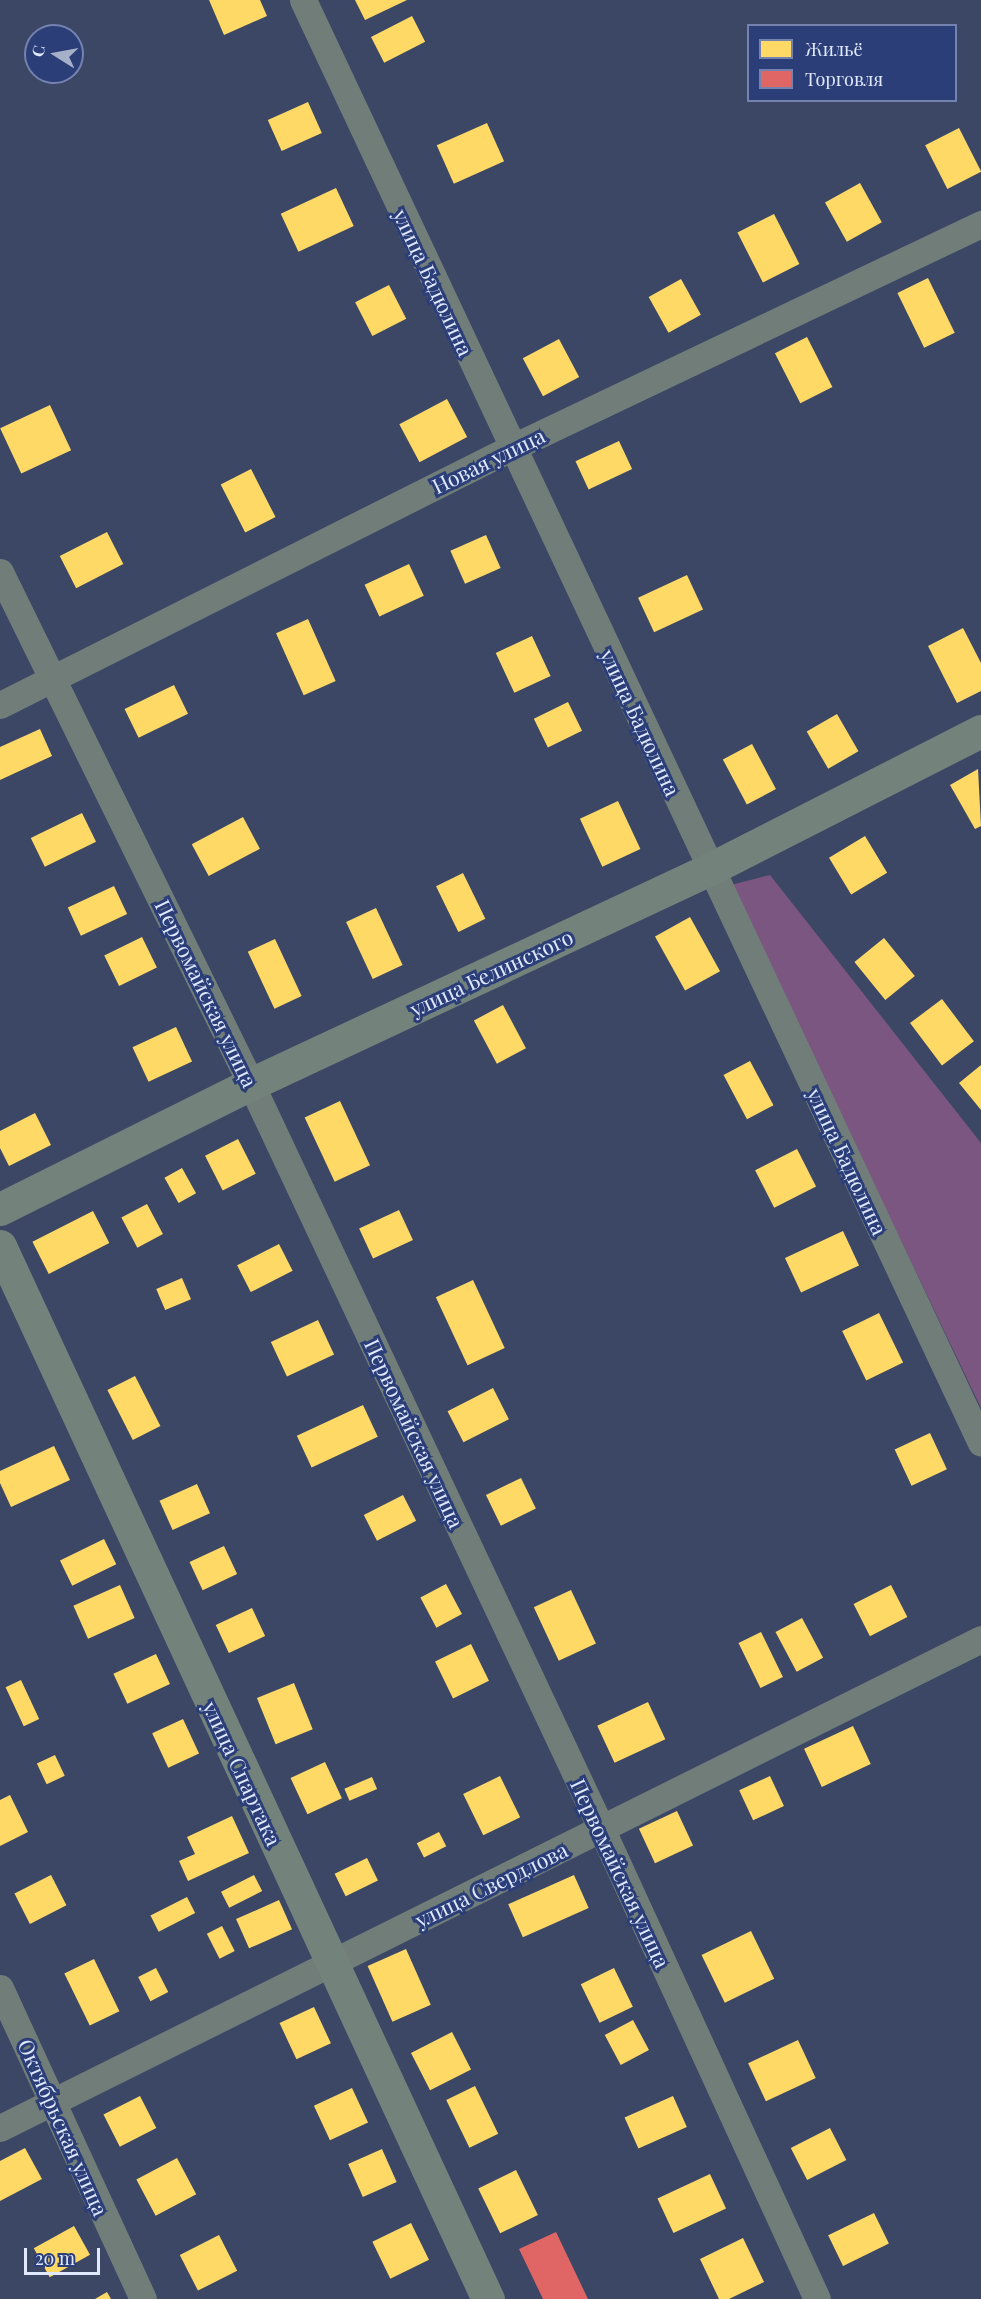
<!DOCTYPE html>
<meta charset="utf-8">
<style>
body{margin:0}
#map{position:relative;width:981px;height:2299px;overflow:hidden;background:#3c4766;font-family:"Playfair Display",serif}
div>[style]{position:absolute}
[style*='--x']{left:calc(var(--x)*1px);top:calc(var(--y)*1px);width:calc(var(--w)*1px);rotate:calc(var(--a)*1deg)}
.green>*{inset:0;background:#7b5680}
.homes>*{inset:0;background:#ffd966;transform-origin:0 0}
.shops>*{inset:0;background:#e06666}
.street>*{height:27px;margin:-13.5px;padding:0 13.5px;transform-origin:13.5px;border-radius:13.5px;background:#717d79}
.secondary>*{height:33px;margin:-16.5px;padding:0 16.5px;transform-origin:16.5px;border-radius:16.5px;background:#73827b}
span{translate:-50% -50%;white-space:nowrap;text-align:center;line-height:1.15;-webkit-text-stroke:6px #2b3e78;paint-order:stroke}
.street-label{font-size:21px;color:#e0e9fe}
.legend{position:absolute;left:747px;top:24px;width:210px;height:78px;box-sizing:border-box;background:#2b3e78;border:2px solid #7382ae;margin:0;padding:8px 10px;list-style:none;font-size:18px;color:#e0e9fe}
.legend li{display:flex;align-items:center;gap:12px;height:30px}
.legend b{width:30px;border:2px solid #7382ae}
.north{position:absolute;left:24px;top:24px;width:60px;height:60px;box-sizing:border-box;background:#2b3e78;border:2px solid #7382ae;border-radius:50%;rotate:281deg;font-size:16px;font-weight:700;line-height:24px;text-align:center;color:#e0e9fe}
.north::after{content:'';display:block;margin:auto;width:21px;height:27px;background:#a7b0c9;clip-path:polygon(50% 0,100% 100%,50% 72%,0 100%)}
.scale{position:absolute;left:24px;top:2248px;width:76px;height:27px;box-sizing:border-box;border:3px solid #e0e9fe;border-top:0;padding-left:8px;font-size:18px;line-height:21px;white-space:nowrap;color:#e0e9fe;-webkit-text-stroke:4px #2b3e78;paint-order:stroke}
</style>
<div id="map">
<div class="green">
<i style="clip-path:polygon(770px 875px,981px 1143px,981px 1408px,731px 885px)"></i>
</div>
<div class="homes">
<i style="clip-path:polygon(209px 0,260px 0,267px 16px,224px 35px)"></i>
<i style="clip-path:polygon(355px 0,407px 0,365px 20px)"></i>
<i style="left:412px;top:16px;width:29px;height:46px;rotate:63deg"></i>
<i style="left:308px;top:102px;width:34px;height:44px;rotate:66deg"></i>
<i style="left:487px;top:123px;width:42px;height:55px;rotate:66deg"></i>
<i style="left:959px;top:128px;width:49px;height:38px;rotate:63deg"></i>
<i style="left:860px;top:183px;width:45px;height:40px;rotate:61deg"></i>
<i style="left:336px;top:188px;width:42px;height:61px;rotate:65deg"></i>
<i style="left:774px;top:214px;width:56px;height:41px;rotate:63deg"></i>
<i style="left:928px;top:278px;width:61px;height:34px;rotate:64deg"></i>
<i style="left:681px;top:279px;width:41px;height:37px;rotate:61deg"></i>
<i style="left:389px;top:285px;width:38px;height:38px;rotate:63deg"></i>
<i style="left:807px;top:337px;width:56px;height:36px;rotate:63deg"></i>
<i style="left:559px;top:339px;width:43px;height:41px;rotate:62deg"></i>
<i style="left:447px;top:399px;width:43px;height:54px;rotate:62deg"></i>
<i style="left:50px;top:405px;width:50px;height:55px;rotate:65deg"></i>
<i style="left:619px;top:441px;width:31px;height:48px;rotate:65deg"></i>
<i style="left:251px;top:469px;width:54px;height:34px;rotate:63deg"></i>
<i style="left:107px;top:532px;width:36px;height:53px;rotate:63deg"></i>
<i style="left:486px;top:535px;width:36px;height:39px;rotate:66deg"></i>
<i style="left:409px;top:564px;width:35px;height:49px;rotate:65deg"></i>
<i style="left:687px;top:575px;width:38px;height:54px;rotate:65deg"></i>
<i style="left:308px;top:619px;width:68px;height:35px;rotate:66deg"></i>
<i style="clip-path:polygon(963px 628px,981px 663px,981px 691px,957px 703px,928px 646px)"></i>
<i style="left:532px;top:636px;width:44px;height:40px;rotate:65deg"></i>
<i style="left:174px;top:685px;width:32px;height:55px;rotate:64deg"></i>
<i style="left:568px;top:702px;width:32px;height:38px;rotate:64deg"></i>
<i style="left:837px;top:714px;width:43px;height:35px;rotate:60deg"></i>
<i style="clip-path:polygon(40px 729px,52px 756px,0 780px,0 747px)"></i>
<i style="left:752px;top:744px;width:51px;height:33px;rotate:62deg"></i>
<i style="clip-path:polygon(978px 769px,981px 826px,975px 829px,950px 785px)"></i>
<i style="left:618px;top:801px;width:53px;height:42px;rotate:65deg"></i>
<i style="left:82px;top:813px;width:32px;height:57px;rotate:64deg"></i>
<i style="left:243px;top:817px;width:36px;height:58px;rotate:62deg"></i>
<i style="left:865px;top:836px;width:43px;height:42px;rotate:59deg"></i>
<i style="left:463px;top:873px;width:51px;height:30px;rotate:64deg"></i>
<i style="left:114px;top:886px;width:31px;height:51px;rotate:65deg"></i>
<i style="left:376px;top:908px;width:63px;height:33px;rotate:65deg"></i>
<i style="left:690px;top:917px;width:62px;height:40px;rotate:61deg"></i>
<i style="left:142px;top:937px;width:34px;height:42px;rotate:64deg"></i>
<i style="left:884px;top:938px;width:49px;height:38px;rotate:51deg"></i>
<i style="left:275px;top:939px;width:63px;height:30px;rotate:65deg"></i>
<i style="left:942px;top:999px;width:53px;height:40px;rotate:53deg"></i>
<i style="left:503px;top:1005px;width:49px;height:33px;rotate:62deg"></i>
<i style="left:176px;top:1027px;width:38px;height:48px;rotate:65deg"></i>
<i style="left:750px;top:1061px;width:50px;height:30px;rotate:62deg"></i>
<i style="clip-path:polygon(981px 1065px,981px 1110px,959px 1083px)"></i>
<i style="left:340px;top:1101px;width:71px;height:39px;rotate:65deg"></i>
<i style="clip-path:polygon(35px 1113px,51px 1145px,9px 1166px,0 1148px,0 1131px)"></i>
<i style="left:238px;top:1139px;width:39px;height:37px;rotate:63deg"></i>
<i style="left:797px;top:1149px;width:42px;height:47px;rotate:63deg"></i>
<i style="left:182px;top:1168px;width:29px;height:20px;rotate:61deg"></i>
<i style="left:147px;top:1204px;width:34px;height:29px;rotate:62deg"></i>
<i style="left:399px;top:1210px;width:33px;height:44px;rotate:65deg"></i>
<i style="left:93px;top:1211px;width:36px;height:68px;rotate:63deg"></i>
<i style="left:843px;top:1231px;width:38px;height:64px;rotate:65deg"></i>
<i style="left:279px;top:1244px;width:30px;height:47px;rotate:63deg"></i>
<i style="left:182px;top:1278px;width:23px;height:28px;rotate:67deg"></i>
<i style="left:473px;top:1280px;width:75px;height:41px;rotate:65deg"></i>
<i style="left:879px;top:1313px;width:55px;height:41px;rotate:64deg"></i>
<i style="left:318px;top:1320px;width:38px;height:52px;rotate:65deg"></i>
<i style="left:135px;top:1376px;width:56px;height:31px;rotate:63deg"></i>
<i style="left:493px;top:1388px;width:35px;height:51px;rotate:63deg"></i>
<i style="left:363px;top:1405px;width:35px;height:73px;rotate:65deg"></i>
<i style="left:930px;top:1433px;width:40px;height:39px;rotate:65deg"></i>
<i style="clip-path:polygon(54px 1446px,70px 1480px,11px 1507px,0 1483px,0 1471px)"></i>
<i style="left:521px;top:1478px;width:34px;height:39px;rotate:64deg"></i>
<i style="left:197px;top:1484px;width:32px;height:41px;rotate:66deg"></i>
<i style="left:403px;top:1495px;width:29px;height:44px;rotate:63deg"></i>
<i style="left:104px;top:1539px;width:28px;height:49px;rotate:64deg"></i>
<i style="left:224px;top:1546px;width:31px;height:38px;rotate:65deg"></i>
<i style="left:446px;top:1584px;width:34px;height:29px;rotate:62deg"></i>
<i style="left:120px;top:1585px;width:36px;height:51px;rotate:66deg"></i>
<i style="left:891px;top:1585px;width:36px;height:42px;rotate:63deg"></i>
<i style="left:571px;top:1590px;width:59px;height:41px;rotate:65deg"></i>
<i style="left:252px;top:1608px;width:31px;height:40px;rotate:65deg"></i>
<i style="left:802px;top:1618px;width:45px;height:30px;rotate:62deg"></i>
<i style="left:761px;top:1632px;width:50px;height:25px;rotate:64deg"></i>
<i style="left:471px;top:1644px;width:41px;height:40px;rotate:64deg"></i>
<i style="left:156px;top:1654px;width:33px;height:47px;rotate:65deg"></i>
<i style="left:21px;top:1680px;width:43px;height:17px;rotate:65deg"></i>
<i style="left:294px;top:1683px;width:50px;height:40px;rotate:68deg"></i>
<i style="left:648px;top:1702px;width:41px;height:56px;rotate:65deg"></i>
<i style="left:183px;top:1719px;width:38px;height:34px;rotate:65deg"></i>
<i style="left:853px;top:1726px;width:42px;height:54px;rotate:65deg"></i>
<i style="left:55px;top:1755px;width:23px;height:20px;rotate:65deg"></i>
<i style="left:325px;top:1762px;width:40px;height:38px;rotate:65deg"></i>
<i style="left:500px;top:1776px;width:46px;height:41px;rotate:64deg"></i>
<i style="left:770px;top:1776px;width:33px;height:34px;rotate:65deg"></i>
<i style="left:372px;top:1777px;width:13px;height:30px;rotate:67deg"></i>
<i style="clip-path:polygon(10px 1795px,28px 1832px,0 1846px,0 1800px)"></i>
<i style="left:677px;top:1811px;width:38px;height:42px;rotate:65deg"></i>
<i style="clip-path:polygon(232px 1816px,249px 1853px,188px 1881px,179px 1861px,195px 1854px,187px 1837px)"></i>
<i style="left:439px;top:1832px;width:16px;height:25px;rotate:63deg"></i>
<i style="left:367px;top:1858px;width:25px;height:36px;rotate:64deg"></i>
<i style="left:51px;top:1875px;width:34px;height:41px;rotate:63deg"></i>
<i style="left:254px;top:1875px;width:18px;height:37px;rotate:63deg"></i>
<i style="left:574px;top:1875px;width:36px;height:72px;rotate:66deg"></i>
<i style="left:187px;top:1897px;width:18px;height:41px;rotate:63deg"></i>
<i style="left:279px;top:1900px;width:32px;height:47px;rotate:66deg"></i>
<i style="left:222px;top:1926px;width:28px;height:17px;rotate:63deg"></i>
<i style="left:751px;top:1931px;width:53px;height:55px;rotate:64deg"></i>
<i style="left:406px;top:1949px;width:61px;height:42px;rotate:66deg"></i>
<i style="left:94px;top:1959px;width:58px;height:33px;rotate:64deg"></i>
<i style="left:156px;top:1968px;width:27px;height:20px;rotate:63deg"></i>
<i style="left:614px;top:1968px;width:43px;height:37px;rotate:64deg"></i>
<i style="left:314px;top:2007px;width:40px;height:38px;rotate:65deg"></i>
<i style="left:633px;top:2020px;width:34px;height:32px;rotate:62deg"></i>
<i style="left:452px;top:2032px;width:42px;height:46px;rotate:63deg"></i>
<i style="left:798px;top:2040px;width:42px;height:55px;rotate:65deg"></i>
<i style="left:475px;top:2086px;width:53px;height:32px;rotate:64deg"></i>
<i style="left:352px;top:2088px;width:38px;height:42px;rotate:65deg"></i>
<i style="left:140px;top:2096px;width:36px;height:41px;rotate:63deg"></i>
<i style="left:673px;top:2096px;width:34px;height:53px;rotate:66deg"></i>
<i style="left:830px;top:2128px;width:36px;height:44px;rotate:63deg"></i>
<i style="clip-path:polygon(25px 2148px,42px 2179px,0 2201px,0 2161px)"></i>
<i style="left:382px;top:2149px;width:36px;height:37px;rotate:66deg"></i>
<i style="left:177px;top:2158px;width:41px;height:46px;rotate:62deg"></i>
<i style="left:516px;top:2170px;width:50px;height:42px;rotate:64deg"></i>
<i style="left:710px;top:2174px;width:38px;height:58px;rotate:65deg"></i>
<i style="left:874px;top:2213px;width:34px;height:51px;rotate:64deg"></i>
<i style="left:411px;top:2223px;width:41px;height:43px;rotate:64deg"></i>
<i style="left:74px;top:2226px;width:33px;height:46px;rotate:61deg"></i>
<i style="left:219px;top:2235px;width:40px;height:44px;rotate:63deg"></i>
<i style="clip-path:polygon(743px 2238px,764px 2282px,729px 2299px,719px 2299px,700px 2259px)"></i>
<i style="clip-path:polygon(107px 2292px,111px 2299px,95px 2299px)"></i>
</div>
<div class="shops">
<i style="clip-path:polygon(556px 2232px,588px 2299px,543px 2299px,519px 2249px)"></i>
</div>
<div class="street">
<i style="--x:303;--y:0;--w:1594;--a:64.83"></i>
<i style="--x:0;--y:572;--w:570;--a:63.88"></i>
<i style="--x:251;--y:1084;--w:822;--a:64.81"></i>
<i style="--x:601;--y:1828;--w:518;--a:65.36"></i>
<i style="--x:0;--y:705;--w:572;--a:-26.7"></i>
<i style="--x:511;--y:448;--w:521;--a:-25.48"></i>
<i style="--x:0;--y:1988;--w:342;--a:65.3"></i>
<i style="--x:0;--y:2128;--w:1096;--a:-26.49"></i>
</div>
<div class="secondary">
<i style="--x:0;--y:1209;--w:280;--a:-26.5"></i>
<i style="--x:251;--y:1084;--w:507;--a:-25.1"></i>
<i style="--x:710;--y:869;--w:304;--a:-27"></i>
<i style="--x:0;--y:1246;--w:1161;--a:65.14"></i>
</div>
<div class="street-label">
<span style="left:434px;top:282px;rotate:65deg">улица Бадюлина</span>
<span style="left:488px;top:460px;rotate:-26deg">Новая улица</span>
<span style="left:641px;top:722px;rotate:65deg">улица Бадюлина</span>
<span style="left:491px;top:972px;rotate:-25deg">улица Белинского</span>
<span style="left:207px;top:993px;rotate:64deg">Первомайская улица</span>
<span style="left:848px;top:1161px;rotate:65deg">улица Бадюлина</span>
<span style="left:415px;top:1433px;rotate:65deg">Первомайская улица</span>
<span style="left:243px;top:1773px;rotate:65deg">улица Спартака</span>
<span style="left:621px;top:1873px;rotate:65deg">Первомайская улица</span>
<span style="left:491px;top:1884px;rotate:-26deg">улица Свердлова</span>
<span style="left:64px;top:2127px;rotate:66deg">Октябрьская улица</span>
</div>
<ul class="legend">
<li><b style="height:16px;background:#ffd966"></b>Жильё</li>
<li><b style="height:16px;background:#e06666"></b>Торговля</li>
</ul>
<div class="north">С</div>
<div class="scale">20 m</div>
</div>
